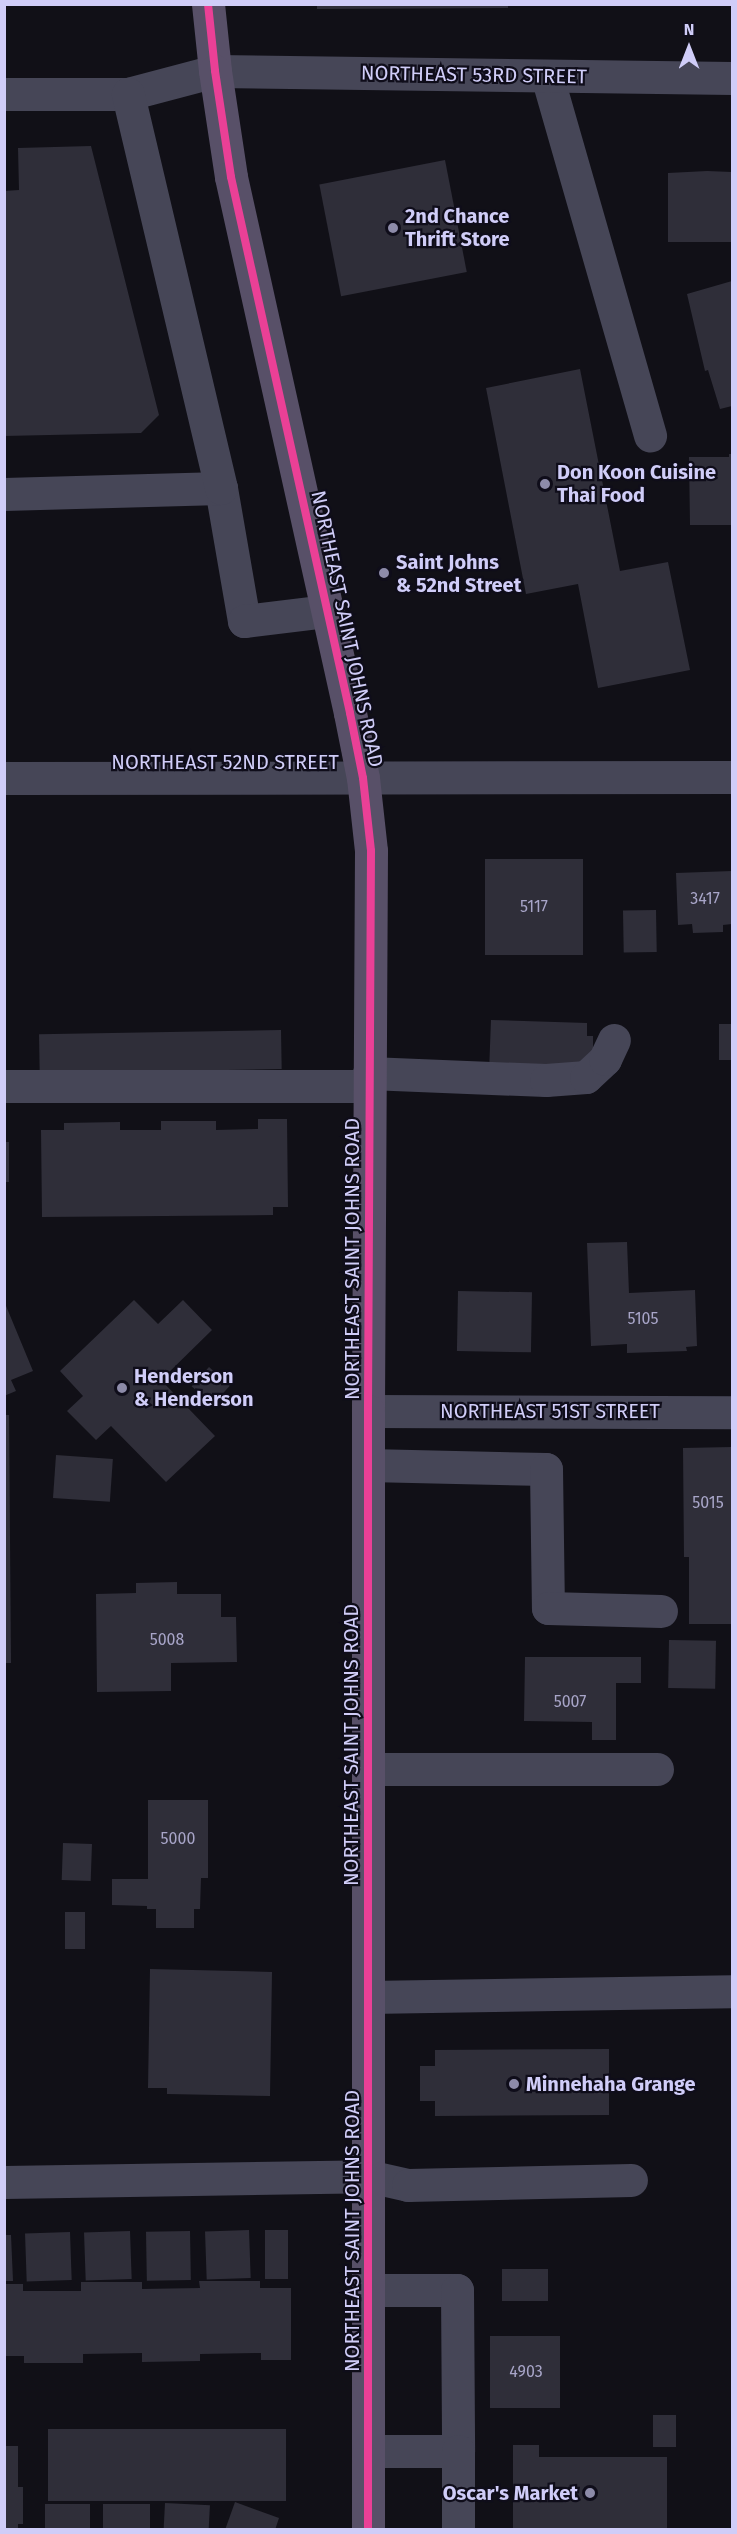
<!DOCTYPE html>
<style>
body{margin:0}
#map{position:relative;width:737px;height:2534px;overflow:hidden;background:#111017;font-family:"Fira Sans",sans-serif}
div>[style]{position:absolute}
[style*='--x']{left:calc(var(--x)*1px);top:calc(var(--y)*1px);width:calc(var(--w)*1px);rotate:calc(var(--a)*1deg)}
.building>*{inset:0;background:#2f2e39;transform-origin:0 0}
.minor>*{height:33px;margin:-16.5px;padding:0 16.5px;transform-origin:16.5px;border-radius:16.5px;background:#464657}
.major>*{height:33px;margin:-16.5px;padding:0 16.5px;transform-origin:16.5px;border-radius:16.5px;background:#585068}
.cycleway>*{height:8px;margin:-4px;padding:0 4px;transform-origin:4px;border-radius:4px;background:#ea4096}
.dots>*{width:16px;height:16px;translate:-50% -50%;box-sizing:border-box;border:3px solid #0f0d1a;border-radius:50%}
span{translate:-50% -50%;white-space:nowrap;text-align:center;line-height:1.15;-webkit-text-stroke:4.5px #0f0d1a;paint-order:stroke}
.number-label{font-size:16px;color:#a8a5c8}
.number-label span{-webkit-text-stroke-width:0}
.street-label{font-size:20px;color:#d0cdf8}
.poi-label{font-size:20px;color:#d0cdf8;font-weight:700}
.left{translate:0 -50%;text-align:left}
.right{translate:-100% -50%;text-align:right}
.frame{position:absolute;inset:0;border:6px solid #d0cdf8;pointer-events:none}
.north{position:absolute;left:659px;top:18px;width:60px;height:60px;-webkit-text-stroke:4px #0f0d1a;paint-order:stroke;rotate:0deg;font-size:16px;font-weight:700;line-height:24px;text-align:center;color:#d0cdf8}
.north::after{content:'';display:block;margin:auto;width:21px;height:27px;background:#d0cdf8;clip-path:polygon(50% 0,100% 100%,50% 72%,0 100%)}
</style>
<div id="map">
<div class="building">
<i style="clip-path:polygon(317px 4px,508px 4px,508px 8px,317px 9px)"></i>
<i style="clip-path:polygon(91px 146px,159px 415px,141px 433px,4px 436px,4px 191px,19px 190px,18px 148px)"></i>
<i style="left:445px;top:160px;width:114px;height:128px;rotate:79deg"></i>
<i style="clip-path:polygon(707px 171px,732px 172px,732px 242px,668px 242px,668px 173px)"></i>
<i style="clip-path:polygon(732px 281px,732px 406px,720px 409px,708px 370px,705px 371px,687px 294px)"></i>
<i style="clip-path:polygon(580px 369px,620px 571px,668px 562px,690px 670px,598px 688px,578px 584px,526px 594px,486px 388px)"></i>
<i style="clip-path:polygon(729px 454px,732px 454px,732px 525px,690px 525px,689px 457px,729px 457px)"></i>
<i style="left:485px;top:859px;width:98px;height:96px"></i>
<i style="clip-path:polygon(732px 871px,732px 924px,723px 925px,723px 932px,693px 933px,692px 924px,678px 925px,676px 873px)"></i>
<i style="left:656px;top:910px;width:42px;height:33px;rotate:89deg"></i>
<i style="clip-path:polygon(491px 1020px,587px 1023px,587px 1036px,593px 1036px,593px 1059px,588px 1075px,489px 1072px)"></i>
<i style="left:732px;top:1024px;width:36px;height:13px;rotate:90deg"></i>
<i style="left:281px;top:1030px;width:39px;height:242px;rotate:89deg"></i>
<i style="clip-path:polygon(258px 1119px,287px 1119px,288px 1207px,273px 1207px,273px 1215px,42px 1217px,41px 1130px,64px 1130px,64px 1123px,120px 1122px,120px 1130px,161px 1130px,161px 1121px,216px 1121px,216px 1130px,258px 1129px)"></i>
<i style="left:4px;top:1142px;width:5px;height:40px"></i>
<i style="clip-path:polygon(627px 1242px,629px 1293px,695px 1290px,697px 1346px,686px 1347px,687px 1351px,627px 1353px,627px 1344px,591px 1346px,587px 1243px)"></i>
<i style="left:458px;top:1291px;width:74px;height:60px;rotate:1deg"></i>
<i style="clip-path:polygon(134px 1300px,158px 1324px,183px 1300px,212px 1330px,161px 1380px,215px 1436px,166px 1482px,111px 1426px,96px 1440px,67px 1411px,83px 1396px,60px 1371px)"></i>
<i style="clip-path:polygon(4px 1301px,33px 1371px,11px 1380px,16px 1391px,4px 1396px)"></i>
<i style="left:209px;top:1367px;width:28px;height:26px;rotate:42deg"></i>
<i style="clip-path:polygon(4px 1415px,9px 1415px,11px 1663px,4px 1663px)"></i>
<i style="clip-path:polygon(732px 1447px,732px 1624px,689px 1624px,689px 1557px,684px 1557px,683px 1448px)"></i>
<i style="left:56px;top:1455px;width:57px;height:43px;rotate:4deg"></i>
<i style="clip-path:polygon(177px 1582px,177px 1594px,221px 1594px,221px 1617px,236px 1617px,237px 1662px,171px 1663px,171px 1691px,97px 1692px,96px 1594px,136px 1593px,136px 1583px)"></i>
<i style="left:669px;top:1640px;width:47px;height:48px;rotate:1deg"></i>
<i style="clip-path:polygon(525px 1657px,641px 1657px,641px 1683px,616px 1683px,616px 1740px,592px 1740px,592px 1722px,524px 1721px)"></i>
<i style="clip-path:polygon(148px 1800px,208px 1800px,208px 1878px,201px 1878px,200px 1909px,194px 1909px,194px 1928px,156px 1928px,156px 1909px,147px 1909px,147px 1906px,112px 1905px,112px 1879px,148px 1879px)"></i>
<i style="left:63px;top:1843px;width:29px;height:37px;rotate:2deg"></i>
<i style="left:65px;top:1912px;width:20px;height:37px"></i>
<i style="clip-path:polygon(150px 1969px,272px 1972px,270px 2096px,167px 2094px,167px 2088px,148px 2088px)"></i>
<i style="clip-path:polygon(609px 2049px,609px 2115px,435px 2116px,435px 2101px,420px 2101px,420px 2066px,435px 2066px,435px 2050px)"></i>
<i style="left:249px;top:2230px;width:48px;height:44px;rotate:88deg"></i>
<i style="left:265px;top:2230px;width:23px;height:49px"></i>
<i style="left:130px;top:2231px;width:48px;height:46px;rotate:88deg"></i>
<i style="left:190px;top:2231px;width:49px;height:44px;rotate:89deg"></i>
<i style="left:70px;top:2232px;width:48px;height:45px;rotate:88deg"></i>
<i style="clip-path:polygon(4px 2235px,11px 2235px,13px 2281px,4px 2281px)"></i>
<i style="left:502px;top:2269px;width:46px;height:32px"></i>
<i style="clip-path:polygon(199px 2281px,260px 2281px,260px 2288px,291px 2288px,291px 2360px,261px 2360px,261px 2353px,200px 2354px,200px 2361px,142px 2362px,142px 2353px,83px 2354px,83px 2363px,24px 2363px,24px 2356px,4px 2356px,4px 2284px,23px 2284px,23px 2291px,81px 2291px,81px 2282px,142px 2282px,142px 2289px,200px 2288px)"></i>
<i style="left:490px;top:2336px;width:70px;height:72px"></i>
<i style="left:653px;top:2415px;width:23px;height:32px"></i>
<i style="left:48px;top:2429px;width:238px;height:72px"></i>
<i style="clip-path:polygon(513px 2445px,539px 2445px,539px 2457px,667px 2457px,667px 2530px,513px 2530px)"></i>
<i style="clip-path:polygon(4px 2446px,18px 2446px,18px 2487px,23px 2487px,23px 2524px,18px 2524px,18px 2530px,4px 2530px)"></i>
<i style="clip-path:polygon(235px 2502px,279px 2518px,275px 2530px,225px 2530px)"></i>
<i style="left:165px;top:2503px;width:45px;height:27px;rotate:3deg"></i>
<i style="left:90px;top:2504px;width:26px;height:45px;rotate:90deg"></i>
<i style="left:150px;top:2504px;width:26px;height:47px;rotate:90deg"></i>
</div>
<div class="minor">
<i style="--x:547;--y:76;--w:374;--a:74"></i>
<i style="--x:4;--y:94;--w:124;--a:0"></i>
<i style="--x:128;--y:94;--w:90;--a:-14.8"></i>
<i style="--x:215;--y:71;--w:517;--a:0.78"></i>
<i style="--x:221;--y:488;--w:135;--a:80.2"></i>
<i style="--x:244;--y:621;--w:84;--a:-6.9"></i>
<i style="--x:4;--y:494;--w:217;--a:-1.6"></i>
<i style="--x:221;--y:488;--w:405;--a:-103.3"></i>
<i style="--x:4;--y:778;--w:728;--a:-0.08"></i>
<i style="--x:369;--y:1073;--w:177;--a:2.3"></i>
<i style="--x:546;--y:1080;--w:40;--a:-4.3"></i>
<i style="--x:586;--y:1077;--w:26;--a:-43"></i>
<i style="--x:605;--y:1059;--w:21;--a:-65"></i>
<i style="--x:4;--y:1086;--w:365;--a:0"></i>
<i style="--x:368;--y:1411;--w:364;--a:0.2"></i>
<i style="--x:368;--y:1465;--w:178;--a:1.3"></i>
<i style="--x:546;--y:1469;--w:139;--a:89.2"></i>
<i style="--x:548;--y:1608;--w:113;--a:1.5"></i>
<i style="--x:368;--y:1769;--w:289;--a:0"></i>
<i style="--x:368;--y:1997;--w:364;--a:-0.9"></i>
<i style="--x:4;--y:2182;--w:364;--a:-0.9"></i>
<i style="--x:368;--y:2176;--w:41;--a:12.7"></i>
<i style="--x:408;--y:2185;--w:223;--a:-1.3"></i>
<i style="--x:368;--y:2290;--w:89;--a:0"></i>
<i style="--x:457;--y:2290;--w:161;--a:89.6"></i>
<i style="--x:368;--y:2451;--w:90;--a:0"></i>
<i style="--x:458;--y:2451;--w:79;--a:90"></i>
</div>
<div class="major">
<i style="--x:208;--y:4;--w:67;--a:84"></i>
<i style="--x:215;--y:71;--w:107;--a:81.4"></i>
<i style="--x:231;--y:177;--w:549;--a:77.48"></i>
<i style="--x:350;--y:713;--w:66;--a:78.7"></i>
<i style="--x:363;--y:778;--w:73;--a:83.7"></i>
<i style="--x:371;--y:851;--w:560;--a:90.31"></i>
<i style="--x:368;--y:1411;--w:1119;--a:90"></i>
</div>
<div class="cycleway">
<i style="--x:208;--y:4;--w:67;--a:84"></i>
<i style="--x:215;--y:71;--w:107;--a:81.4"></i>
<i style="--x:231;--y:177;--w:549;--a:77.48"></i>
<i style="--x:350;--y:713;--w:66;--a:78.7"></i>
<i style="--x:363;--y:778;--w:73;--a:83.7"></i>
<i style="--x:371;--y:851;--w:560;--a:90.31"></i>
<i style="--x:368;--y:1411;--w:1119;--a:90"></i>
</div>
<div class="dots">
<i style="left:393px;top:228px;background:#8d8ba9"></i>
<i style="left:545px;top:484px;background:#8d8ba9"></i>
<i style="left:384px;top:573px;background:#8d8ba9"></i>
<i style="left:122px;top:1388px;background:#8d8ba9"></i>
<i style="left:514px;top:2084px;background:#8d8ba9"></i>
<i style="left:590px;top:2493px;background:#8d8ba9"></i>
</div>
<div class="number-label">
<span style="left:705px;top:899px">3417</span>
<span style="left:534px;top:907px">5117</span>
<span style="left:643px;top:1319px">5105</span>
<span style="left:708px;top:1503px">5015</span>
<span style="left:167px;top:1640px">5008</span>
<span style="left:570px;top:1702px">5007</span>
<span style="left:178px;top:1839px">5000</span>
<span style="left:526px;top:2372px">4903</span>
</div>
<div class="street-label">
<span style="left:474px;top:75px;rotate:1deg">NORTHEAST 53RD STREET</span>
<span style="left:347px;top:629px;rotate:78deg">NORTHEAST SAINT JOHNS ROAD</span>
<span style="left:225px;top:762px">NORTHEAST 52ND STREET</span>
<span style="left:352px;top:1259px;rotate:-90deg">NORTHEAST SAINT JOHNS ROAD</span>
<span style="left:550px;top:1411px">NORTHEAST 51ST STREET</span>
<span style="left:351px;top:1745px;rotate:-90deg">NORTHEAST SAINT JOHNS ROAD</span>
<span style="left:352px;top:2231px;rotate:-90deg">NORTHEAST SAINT JOHNS ROAD</span>
</div>
<div class="poi-label">
<span class="left" style="left:405px;top:228px">2nd Chance<br>Thrift Store</span>
<span class="left" style="left:557px;top:484px">Don Koon Cuisine<br>Thai Food</span>
<span class="left" style="left:396px;top:574px">Saint Johns<br>&amp; 52nd Street</span>
<span class="left" style="left:134px;top:1388px">Henderson<br>&amp; Henderson</span>
<span class="left" style="left:526px;top:2084px">Minnehaha Grange</span>
<span class="right" style="left:578px;top:2493px">Oscar's Market</span>
</div>
<div class="frame"></div>
<div class="north">N</div>
</div>
